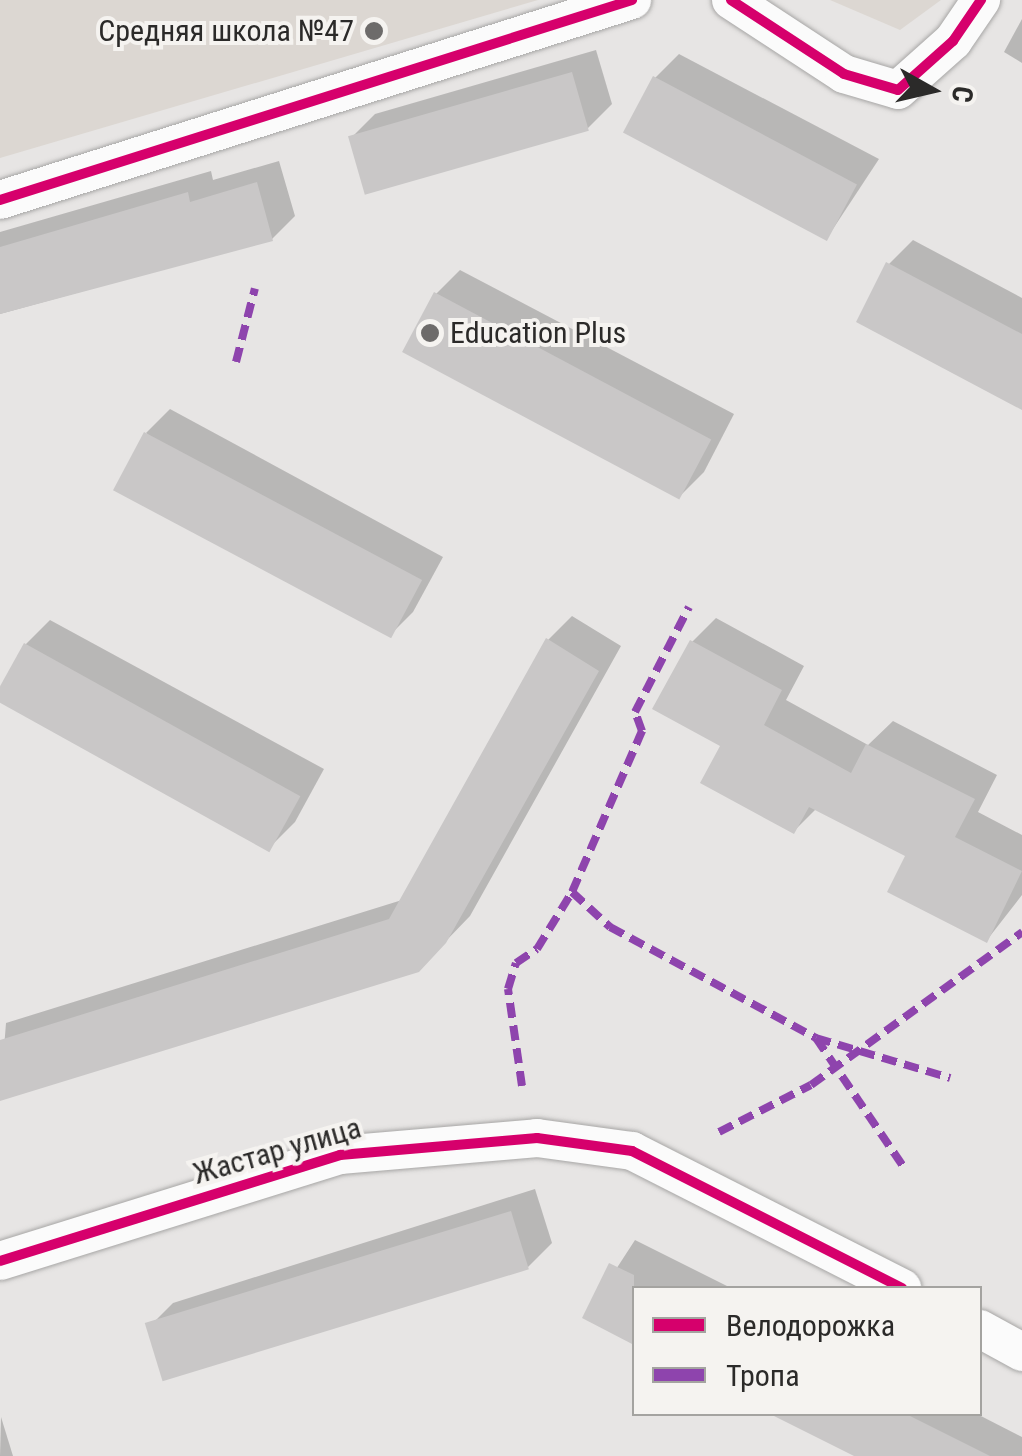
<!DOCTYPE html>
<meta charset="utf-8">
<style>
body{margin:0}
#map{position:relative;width:1022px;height:1456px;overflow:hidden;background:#e7e5e4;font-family:"Roboto Condensed",sans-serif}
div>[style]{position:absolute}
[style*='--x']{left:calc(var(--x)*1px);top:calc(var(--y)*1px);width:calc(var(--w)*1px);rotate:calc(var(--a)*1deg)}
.built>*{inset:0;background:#dcd7d2}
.shadow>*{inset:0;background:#0003}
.building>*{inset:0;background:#c9c7c7;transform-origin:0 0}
.roads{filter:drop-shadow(0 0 2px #a7a6a5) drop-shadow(0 0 2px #a7a6a5)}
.minor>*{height:38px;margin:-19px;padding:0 19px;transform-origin:19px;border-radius:19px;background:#fbfbfb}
.quiet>*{height:8px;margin-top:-4px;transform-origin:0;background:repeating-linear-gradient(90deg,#8e44ad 0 15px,transparent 0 23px)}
.cycleway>*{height:10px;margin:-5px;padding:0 5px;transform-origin:5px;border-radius:5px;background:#d6006c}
.dots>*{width:28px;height:28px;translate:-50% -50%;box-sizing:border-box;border:5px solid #f5f3f0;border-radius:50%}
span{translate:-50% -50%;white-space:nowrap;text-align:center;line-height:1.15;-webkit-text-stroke:8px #f5f3f0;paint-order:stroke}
.poi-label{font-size:30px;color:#2b2a29}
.right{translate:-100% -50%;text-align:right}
.left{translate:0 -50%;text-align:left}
.street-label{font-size:30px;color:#2b2a29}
.legend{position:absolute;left:632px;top:1286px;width:350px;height:130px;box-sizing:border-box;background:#f5f3f0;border:2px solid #a4a3a0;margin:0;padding:12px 18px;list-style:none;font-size:30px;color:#2b2a29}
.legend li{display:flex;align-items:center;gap:20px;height:50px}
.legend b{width:50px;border:2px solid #a4a3a0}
.north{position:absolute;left:882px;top:40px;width:100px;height:100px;-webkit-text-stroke:8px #f5f3f0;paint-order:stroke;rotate:98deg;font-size:28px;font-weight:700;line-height:40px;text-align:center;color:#2b2a29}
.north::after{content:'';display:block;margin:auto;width:35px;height:45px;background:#2b2a29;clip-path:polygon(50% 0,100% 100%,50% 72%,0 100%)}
</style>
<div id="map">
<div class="built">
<i style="clip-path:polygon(0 0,538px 0,0 158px)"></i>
<i style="clip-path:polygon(830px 0,941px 0,900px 30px)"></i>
</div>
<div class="shadow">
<i style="clip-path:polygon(1022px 19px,1022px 63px,1004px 52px)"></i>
<i style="clip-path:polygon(596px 50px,612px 104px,588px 128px,351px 138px,375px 114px)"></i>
<i style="clip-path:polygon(679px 54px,879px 159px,827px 238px,655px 78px)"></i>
<i style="clip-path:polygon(279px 161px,295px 216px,272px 239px,0 314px,0 232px,211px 171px,213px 180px)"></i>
<i style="clip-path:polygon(913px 240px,1022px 298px,1022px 407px,889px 264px)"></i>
<i style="clip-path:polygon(460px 270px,734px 414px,704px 472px,680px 496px,436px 294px)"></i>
<i style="clip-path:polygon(170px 409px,443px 557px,413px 612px,389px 636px,146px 433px)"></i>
<i style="clip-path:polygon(572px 616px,621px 646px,470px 916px,443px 944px,0 1098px,6px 1023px,402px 900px,548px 640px)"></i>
<i style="clip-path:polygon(716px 618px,804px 666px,786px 700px,868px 745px,893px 721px,997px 775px,978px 812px,1022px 835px,1022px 895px,987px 940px,909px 855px,817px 808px,794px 831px,724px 745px,692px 642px)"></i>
<i style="clip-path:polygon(50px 620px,324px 769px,295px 822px,271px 846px,0 699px,26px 644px)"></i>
<i style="clip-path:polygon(535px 1189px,552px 1243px,528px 1267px,149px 1327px,173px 1303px)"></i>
<i style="clip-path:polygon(635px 1240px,731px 1288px,634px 1288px,634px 1342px,585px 1317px)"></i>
<i style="clip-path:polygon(776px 1414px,977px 1414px,1022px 1437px,1022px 1456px,859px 1456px)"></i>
<i style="clip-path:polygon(1px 1417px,13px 1456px,0 1456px)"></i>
</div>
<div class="building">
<i style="left:572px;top:72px;width:61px;height:233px;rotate:74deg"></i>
<i style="left:653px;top:76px;width:231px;height:64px;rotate:28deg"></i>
<i style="clip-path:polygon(257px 182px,273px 241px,0 314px,0 247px,188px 192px,190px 202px)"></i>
<i style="clip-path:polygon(886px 262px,1022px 334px,1022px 410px,856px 322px)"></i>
<i style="left:434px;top:292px;width:314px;height:68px;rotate:28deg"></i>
<i style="left:144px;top:432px;width:315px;height:66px;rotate:28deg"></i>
<i style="clip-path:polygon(546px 638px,599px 671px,446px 943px,419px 972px,0 1101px,0 1040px,389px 919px)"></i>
<i style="clip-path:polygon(690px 640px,782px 690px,764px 725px,851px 773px,866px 744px,975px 799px,955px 837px,1022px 871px,987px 943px,887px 892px,905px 856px,809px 807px,794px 834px,700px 783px,720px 746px,652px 709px)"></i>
<i style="left:24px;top:643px;width:316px;height:64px;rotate:29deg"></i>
<i style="left:511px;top:1211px;width:61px;height:383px;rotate:73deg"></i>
<i style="clip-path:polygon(609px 1263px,634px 1275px,634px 1345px,582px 1318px)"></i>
<i style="clip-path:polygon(770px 1414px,906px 1414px,990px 1456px,854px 1456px)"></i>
</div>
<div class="roads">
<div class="minor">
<i style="--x:731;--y:0;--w:135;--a:33.2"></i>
<i style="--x:844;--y:74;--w:56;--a:16.5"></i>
<i style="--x:898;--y:90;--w:74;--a:-41.7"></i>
<i style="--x:953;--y:41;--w:50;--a:-55.7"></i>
<i style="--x:0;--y:200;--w:663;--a:-17.56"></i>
<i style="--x:0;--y:1261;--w:356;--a:-17.3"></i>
<i style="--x:340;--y:1155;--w:198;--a:-4.9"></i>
<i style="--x:537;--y:1138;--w:96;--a:7.8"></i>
<i style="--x:632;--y:1151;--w:303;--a:26.9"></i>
<i style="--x:980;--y:1329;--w:48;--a:28.7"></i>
</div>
</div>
<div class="quiet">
<i style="--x:236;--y:362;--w:76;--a:-75.6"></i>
<i style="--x:572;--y:892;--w:52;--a:42.6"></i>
<i style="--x:610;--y:927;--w:234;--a:28.3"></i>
<i style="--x:816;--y:1038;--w:155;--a:55.8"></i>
<i style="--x:816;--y:1038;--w:140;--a:16.6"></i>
<i style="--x:522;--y:1086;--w:98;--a:-98.2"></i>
<i style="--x:508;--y:989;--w:27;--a:-73"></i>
<i style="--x:516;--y:963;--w:25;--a:-34"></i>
<i style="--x:537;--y:949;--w:67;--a:-58.4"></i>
<i style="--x:572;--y:892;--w:176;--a:-66.5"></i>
<i style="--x:642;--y:731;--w:20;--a:-110"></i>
<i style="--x:635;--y:712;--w:118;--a:-62.8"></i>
<i style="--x:719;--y:1132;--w:103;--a:-27.1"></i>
<i style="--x:811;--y:1085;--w:261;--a:-35.9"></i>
</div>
<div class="cycleway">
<i style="--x:731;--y:0;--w:135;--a:33.2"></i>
<i style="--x:844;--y:74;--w:56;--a:16.5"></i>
<i style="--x:898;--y:90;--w:74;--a:-41.7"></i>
<i style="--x:953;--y:41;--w:50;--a:-55.7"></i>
<i style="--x:0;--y:200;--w:663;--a:-17.56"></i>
<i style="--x:0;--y:1261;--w:356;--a:-17.3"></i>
<i style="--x:340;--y:1155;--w:198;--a:-4.9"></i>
<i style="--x:537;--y:1138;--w:96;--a:7.8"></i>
<i style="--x:632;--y:1151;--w:303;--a:26.9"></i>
</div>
<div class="dots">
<i style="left:374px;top:31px;background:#6d6b6a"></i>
<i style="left:430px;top:333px;background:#6d6b6a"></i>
</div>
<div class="poi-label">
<span class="right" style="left:354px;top:31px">Средняя школа №47</span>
<span class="left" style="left:450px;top:333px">Education Plus</span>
</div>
<div class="street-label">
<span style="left:277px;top:1151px;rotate:-16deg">Жастар улица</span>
</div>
<ul class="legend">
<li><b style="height:12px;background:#d6006c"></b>Велодорожка</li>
<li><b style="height:12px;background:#8e44ad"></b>Тропа</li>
</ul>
<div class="north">С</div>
</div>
